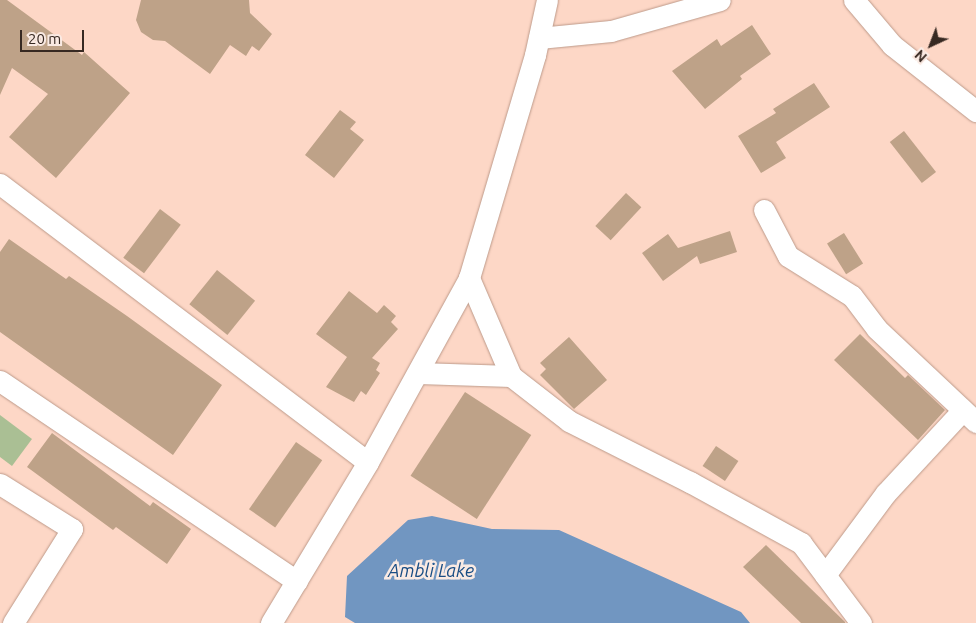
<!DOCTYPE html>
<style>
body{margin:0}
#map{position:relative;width:976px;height:623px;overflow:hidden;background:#fdd7c6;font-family:Ubuntu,sans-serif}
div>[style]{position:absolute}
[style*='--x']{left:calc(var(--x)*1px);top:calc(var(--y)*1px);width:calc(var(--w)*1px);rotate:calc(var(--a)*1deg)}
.green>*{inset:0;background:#aabf94}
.water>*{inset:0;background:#7196c1}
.building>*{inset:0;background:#bea288;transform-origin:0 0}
.roads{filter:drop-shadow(0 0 1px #bd9a8a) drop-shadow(0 0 1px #bd9a8a)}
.minor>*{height:21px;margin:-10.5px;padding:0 10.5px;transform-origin:10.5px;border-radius:10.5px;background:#fff}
span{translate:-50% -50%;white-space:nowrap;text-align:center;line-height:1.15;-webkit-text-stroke:5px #faeae3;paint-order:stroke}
.water-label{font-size:18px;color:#194d84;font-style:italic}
.north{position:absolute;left:906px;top:20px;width:50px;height:50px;-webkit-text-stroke:4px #faeae3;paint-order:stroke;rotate:223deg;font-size:14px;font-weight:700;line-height:20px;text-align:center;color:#372922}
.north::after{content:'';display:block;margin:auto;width:18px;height:22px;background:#372922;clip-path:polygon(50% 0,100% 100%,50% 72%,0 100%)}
.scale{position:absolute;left:20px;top:30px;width:64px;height:22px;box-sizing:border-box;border:2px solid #372922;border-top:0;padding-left:6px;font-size:15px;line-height:18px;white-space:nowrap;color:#372922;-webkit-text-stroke:4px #faeae3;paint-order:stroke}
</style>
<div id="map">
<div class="green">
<i style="clip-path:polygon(0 415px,32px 439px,12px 466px,0 457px)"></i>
</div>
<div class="water">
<i style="clip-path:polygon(432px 516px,492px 529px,559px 530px,741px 612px,750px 623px,355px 623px,345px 617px,347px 576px,408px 520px)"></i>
</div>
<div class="building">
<i style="clip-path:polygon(0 0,7px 0,82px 55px,84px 52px,130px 93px,56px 178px,9px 137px,48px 94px,12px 68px,0 95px)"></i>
<i style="clip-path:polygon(141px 0,249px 0,250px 13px,272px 34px,259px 51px,252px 46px,246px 56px,230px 45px,210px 74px,165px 41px,153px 40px,141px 32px,136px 20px)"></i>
<i style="clip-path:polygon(752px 25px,771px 54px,740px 76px,742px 79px,705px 109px,672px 71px,717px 39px,721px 46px)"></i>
<i style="clip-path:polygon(814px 83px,830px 107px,776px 142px,786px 158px,761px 173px,738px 136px,776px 113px,773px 109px)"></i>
<i style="clip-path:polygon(340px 110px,356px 122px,350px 129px,364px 140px,334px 178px,305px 155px)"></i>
<i style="left:904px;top:131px;width:52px;height:18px;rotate:52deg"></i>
<i style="left:626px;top:193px;width:21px;height:45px;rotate:43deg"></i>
<i style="left:160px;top:209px;width:26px;height:61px;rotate:37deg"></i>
<i style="clip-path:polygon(730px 231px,737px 252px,700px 264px,697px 256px,663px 281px,642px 253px,668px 234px,678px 248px)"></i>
<i style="left:844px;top:233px;width:36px;height:20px;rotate:58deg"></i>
<i style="clip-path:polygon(9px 239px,66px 279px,69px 276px,127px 316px,222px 385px,173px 455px,0 332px,0 252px)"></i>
<i style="left:217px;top:270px;width:49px;height:44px;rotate:39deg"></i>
<i style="clip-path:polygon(349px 291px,377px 313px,384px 305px,396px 316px,391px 322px,398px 329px,372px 358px,380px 363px,376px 370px,380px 373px,366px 395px,361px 391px,354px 402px,326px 387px,347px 357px,316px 334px)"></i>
<i style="clip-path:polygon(860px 334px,905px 378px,908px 375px,945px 410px,918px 440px,834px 360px)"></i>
<i style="clip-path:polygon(569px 337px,607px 380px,574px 409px,540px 375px,546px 369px,540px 363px)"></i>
<i style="left:465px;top:392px;width:79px;height:100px;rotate:33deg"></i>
<i style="clip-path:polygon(52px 433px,150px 506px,153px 502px,191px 529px,167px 564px,116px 527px,113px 530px,27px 467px)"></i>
<i style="left:296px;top:442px;width:32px;height:82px;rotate:35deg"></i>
<i style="left:716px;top:446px;width:27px;height:24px;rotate:34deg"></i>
<i style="clip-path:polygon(766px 545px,845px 622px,845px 623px,801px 623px,743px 567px)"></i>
</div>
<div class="roads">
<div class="minor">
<i style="--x:854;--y:0;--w:59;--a:49.8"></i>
<i style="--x:892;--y:45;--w:107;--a:38.2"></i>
<i style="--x:539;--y:38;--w:72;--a:-5.6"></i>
<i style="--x:611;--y:31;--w:113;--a:-15.9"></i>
<i style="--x:0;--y:184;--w:461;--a:37.1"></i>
<i style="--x:764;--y:210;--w:52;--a:62.4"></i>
<i style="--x:788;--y:256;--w:75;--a:32"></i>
<i style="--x:852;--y:296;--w:41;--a:52.9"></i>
<i style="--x:877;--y:329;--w:136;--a:43.2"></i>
<i style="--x:418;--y:373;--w:93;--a:1.8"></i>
<i style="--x:511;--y:376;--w:107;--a:-113.2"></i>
<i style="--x:511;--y:376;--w:73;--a:37.8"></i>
<i style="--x:569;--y:421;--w:136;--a:26.8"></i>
<i style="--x:690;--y:482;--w:127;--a:28.8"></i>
<i style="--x:801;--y:543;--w:100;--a:53.1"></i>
<i style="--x:0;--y:381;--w:358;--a:34"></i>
<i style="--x:0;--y:484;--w:85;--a:32"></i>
<i style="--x:72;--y:529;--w:111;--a:122.1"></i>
<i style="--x:825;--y:575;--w:102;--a:-53.4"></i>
<i style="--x:886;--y:493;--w:112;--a:-47.2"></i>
<i style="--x:271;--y:623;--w:188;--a:-58.9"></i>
<i style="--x:368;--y:462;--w:210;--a:-61.2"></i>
<i style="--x:469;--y:278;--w:233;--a:-73.5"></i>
<i style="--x:535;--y:55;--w:56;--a:-77.7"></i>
</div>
</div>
<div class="water-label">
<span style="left:431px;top:570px">Ambli Lake</span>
</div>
<div class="north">N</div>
<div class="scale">20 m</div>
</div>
